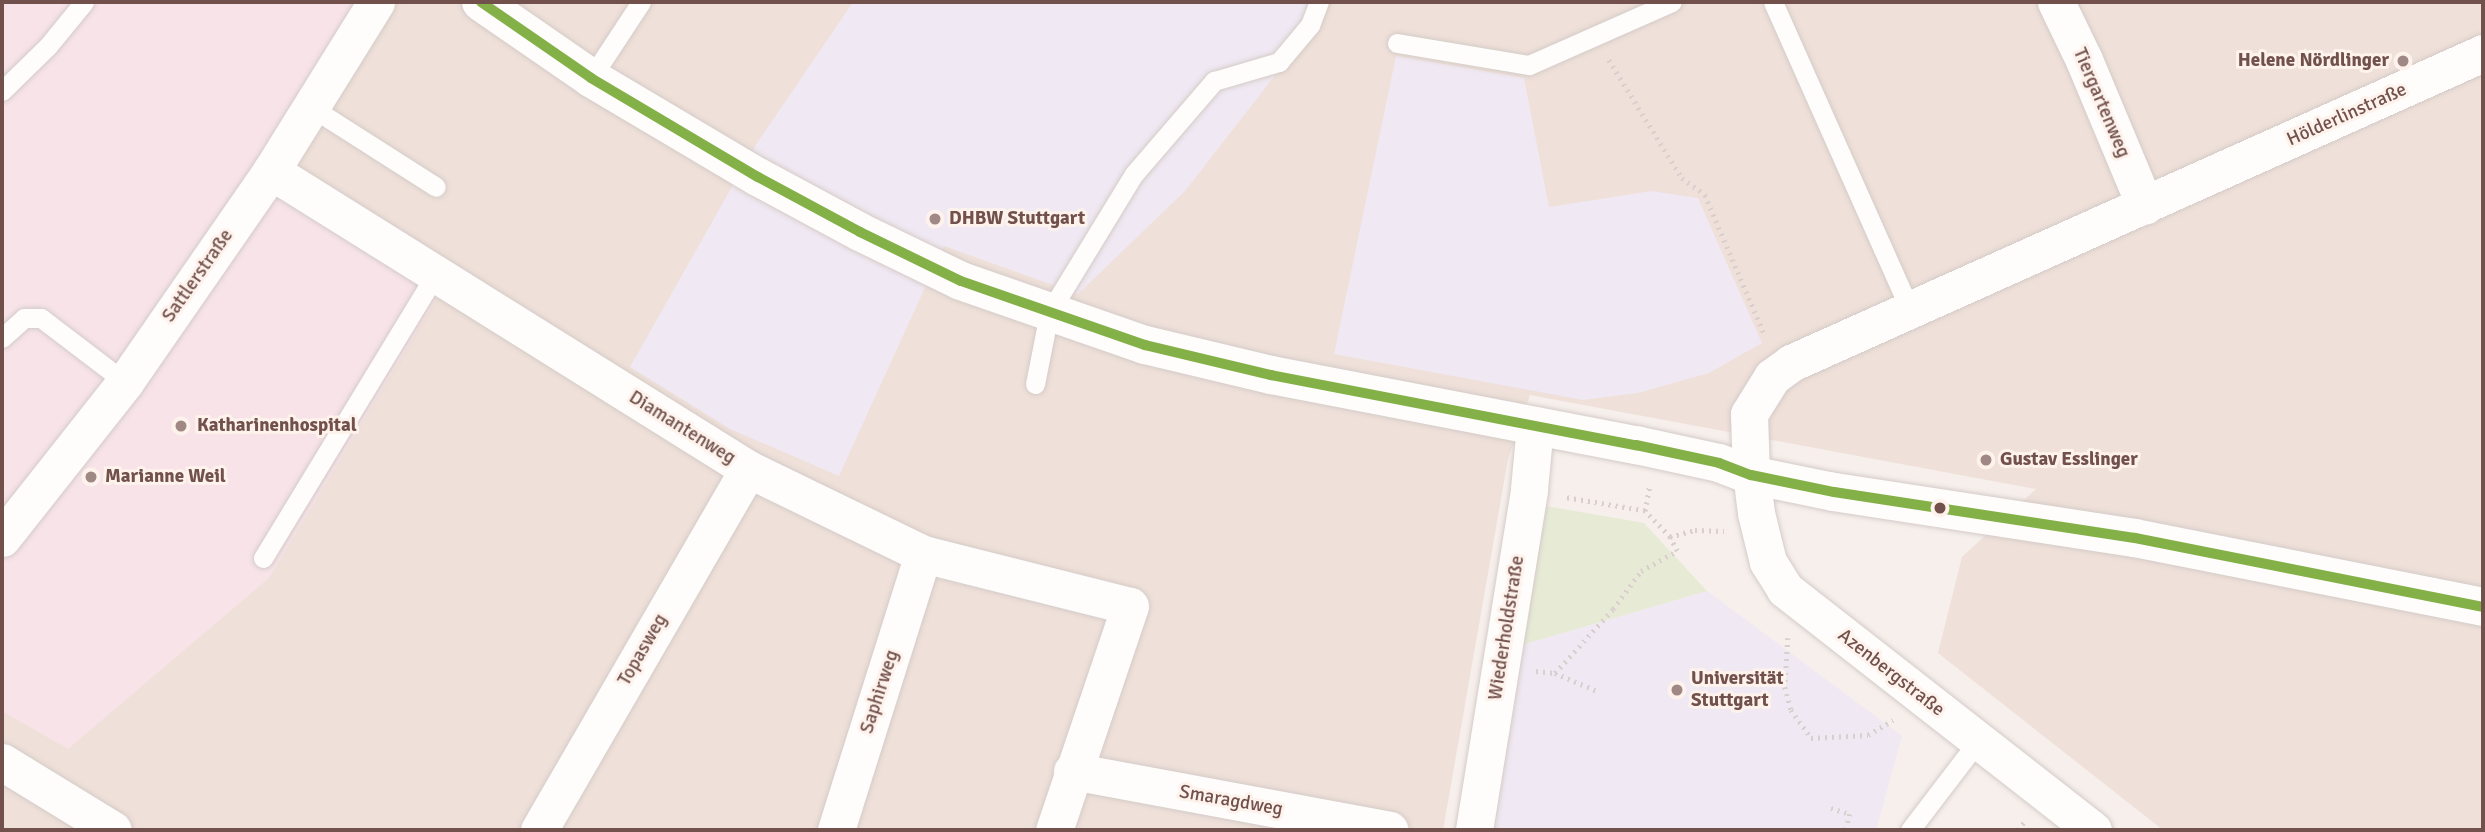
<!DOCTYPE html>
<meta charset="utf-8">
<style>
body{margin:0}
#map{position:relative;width:2485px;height:832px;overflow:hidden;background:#f6efeb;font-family:Signika,sans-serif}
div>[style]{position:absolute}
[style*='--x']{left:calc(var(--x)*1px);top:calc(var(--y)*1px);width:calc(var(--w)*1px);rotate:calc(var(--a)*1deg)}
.residential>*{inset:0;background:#efe0d9}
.education>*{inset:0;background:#f0e8f2}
.medical>*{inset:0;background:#f7e3e8}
.green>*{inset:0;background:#e7ebd6}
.path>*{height:4.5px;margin-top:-2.25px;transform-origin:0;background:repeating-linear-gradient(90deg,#d9cfce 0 2px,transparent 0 7px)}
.roads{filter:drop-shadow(0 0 2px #d4cbc8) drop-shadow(0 0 2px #d4cbc8)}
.service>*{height:19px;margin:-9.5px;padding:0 9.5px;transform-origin:9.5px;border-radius:9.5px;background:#fefdfc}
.minor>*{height:37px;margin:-18.5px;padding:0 18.5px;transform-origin:18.5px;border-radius:18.5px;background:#fefdfc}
.tertiary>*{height:38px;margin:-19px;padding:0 19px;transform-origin:19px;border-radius:19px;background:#fefdfc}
.bus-1>*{height:10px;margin:-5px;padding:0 5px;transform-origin:5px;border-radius:5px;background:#84b147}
.dots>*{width:19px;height:19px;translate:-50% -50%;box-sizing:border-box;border:4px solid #fef2ec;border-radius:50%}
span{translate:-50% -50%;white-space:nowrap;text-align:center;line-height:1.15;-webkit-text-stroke:6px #fef2ec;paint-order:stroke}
.poi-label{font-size:19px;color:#72514c;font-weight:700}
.right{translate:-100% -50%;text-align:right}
.left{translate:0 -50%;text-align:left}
.street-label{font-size:19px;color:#72514c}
.frame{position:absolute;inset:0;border:4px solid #72514c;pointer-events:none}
</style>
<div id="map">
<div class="residential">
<i style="clip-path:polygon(376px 2px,2483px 2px,2483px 830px,2163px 830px,1938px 653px,1962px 557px,2036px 489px,1530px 395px,1508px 459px,1443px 830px,2px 830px,2px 583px)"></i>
</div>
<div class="education">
<i style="clip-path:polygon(853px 2px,1322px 2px,1315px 24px,1185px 191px,1078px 294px,944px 246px,839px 476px,730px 429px,630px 367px,755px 146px)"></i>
<i style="clip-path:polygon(1396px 56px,1524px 78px,1549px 207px,1651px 191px,1698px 198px,1762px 343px,1709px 373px,1638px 393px,1583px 400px,1334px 354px)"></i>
<i style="clip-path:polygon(1707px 591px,1902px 736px,1876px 830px,1494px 830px,1521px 645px)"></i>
</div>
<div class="medical">
<i style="clip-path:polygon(2px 2px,367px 2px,261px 161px,451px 275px,270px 577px,68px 749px,2px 711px)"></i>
</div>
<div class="green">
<i style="clip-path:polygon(1546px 506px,1644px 523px,1707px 591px,1521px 645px)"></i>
</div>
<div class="path">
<i style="--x:1609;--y:60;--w:139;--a:58.3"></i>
<i style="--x:1682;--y:178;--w:29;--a:36"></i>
<i style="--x:1705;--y:195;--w:153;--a:66.9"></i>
<i style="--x:1645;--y:511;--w:27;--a:-80"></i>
<i style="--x:1670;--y:537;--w:26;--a:-16"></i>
<i style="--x:1695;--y:530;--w:29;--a:2"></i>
<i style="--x:1788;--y:638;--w:49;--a:93.5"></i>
<i style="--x:1785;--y:687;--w:24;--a:75"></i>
<i style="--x:1791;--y:710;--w:34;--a:54"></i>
<i style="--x:1811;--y:738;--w:57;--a:-3"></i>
<i style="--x:1868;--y:735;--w:29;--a:-31"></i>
<i style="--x:1536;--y:671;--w:19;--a:6"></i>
<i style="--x:1555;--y:673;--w:86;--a:-47.8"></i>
<i style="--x:1613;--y:609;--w:47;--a:-53.6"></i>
<i style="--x:1641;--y:571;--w:41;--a:-29.1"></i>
<i style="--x:1677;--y:551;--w:16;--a:-117"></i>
<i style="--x:1670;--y:537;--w:36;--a:-134"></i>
<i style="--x:1645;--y:511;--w:84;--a:-170.4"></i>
<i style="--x:1555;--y:673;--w:46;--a:23.2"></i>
<i style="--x:1831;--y:808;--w:20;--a:18"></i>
<i style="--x:1850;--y:814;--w:16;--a:104"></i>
<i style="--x:2018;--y:830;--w:10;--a:-53"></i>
</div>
<div class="roads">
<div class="service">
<i style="--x:1773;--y:2;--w:337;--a:66"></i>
<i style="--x:1397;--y:43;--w:134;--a:9.5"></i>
<i style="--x:1529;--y:65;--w:156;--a:-23.8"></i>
<i style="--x:591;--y:78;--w:91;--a:-56.7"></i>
<i style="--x:2;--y:91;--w:64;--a:-44.4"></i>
<i style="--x:48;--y:46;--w:57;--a:-50.7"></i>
<i style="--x:311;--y:107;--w:148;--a:32.6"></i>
<i style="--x:2;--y:338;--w:30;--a:-42"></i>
<i style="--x:24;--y:318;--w:17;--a:0"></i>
<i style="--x:41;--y:318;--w:106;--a:37.3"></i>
<i style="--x:1035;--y:384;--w:72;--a:-78.8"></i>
<i style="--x:1049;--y:313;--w:163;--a:-58.6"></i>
<i style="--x:1134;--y:174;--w:123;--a:-49.3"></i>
<i style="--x:1214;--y:81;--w:68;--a:-16.3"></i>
<i style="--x:1279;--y:62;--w:48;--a:-50"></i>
<i style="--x:1310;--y:25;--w:25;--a:-69"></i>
<i style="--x:263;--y:558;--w:333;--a:-58.7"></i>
<i style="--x:1910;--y:830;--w:112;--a:-52.6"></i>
</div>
<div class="minor">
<i style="--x:2056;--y:2;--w:64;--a:64.2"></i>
<i style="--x:2084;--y:60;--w:158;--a:67.3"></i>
<i style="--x:271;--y:171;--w:562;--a:31.99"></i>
<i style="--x:748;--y:469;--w:195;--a:25.9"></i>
<i style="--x:923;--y:554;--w:213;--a:14.1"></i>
<i style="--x:1130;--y:606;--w:237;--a:108.7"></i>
<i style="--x:2;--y:538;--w:199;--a:-51.7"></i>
<i style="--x:125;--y:382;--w:257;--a:-55.3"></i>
<i style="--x:271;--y:171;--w:199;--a:-58.1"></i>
<i style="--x:2;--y:762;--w:130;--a:31.5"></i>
<i style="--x:1072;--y:771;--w:323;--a:10.5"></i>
<i style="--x:539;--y:830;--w:417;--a:-59.9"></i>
<i style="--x:836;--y:830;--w:289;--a:-72.5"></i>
<i style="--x:1474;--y:830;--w:345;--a:-80.8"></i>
<i style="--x:1529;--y:489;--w:64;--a:-84.6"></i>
<i style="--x:2093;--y:830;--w:391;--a:-142"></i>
<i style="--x:1785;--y:589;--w:32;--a:-122"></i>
<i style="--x:1768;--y:562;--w:50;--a:-103.8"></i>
<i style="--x:1756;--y:513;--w:38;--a:-97"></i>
<i style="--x:1751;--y:475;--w:61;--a:-91.9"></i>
<i style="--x:1749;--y:414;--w:44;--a:-58.1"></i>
<i style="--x:1772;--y:377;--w:24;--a:-36"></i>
<i style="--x:1791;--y:363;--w:758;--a:-24.13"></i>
</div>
<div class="tertiary">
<i style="--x:481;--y:2;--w:134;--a:34.6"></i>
<i style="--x:591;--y:78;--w:194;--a:30.7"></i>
<i style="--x:758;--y:177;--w:116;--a:28.3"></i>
<i style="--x:860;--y:232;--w:112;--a:25.9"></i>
<i style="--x:961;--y:281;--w:195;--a:19.2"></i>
<i style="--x:1145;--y:345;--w:130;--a:13.4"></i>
<i style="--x:1271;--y:375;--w:372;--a:10.9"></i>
<i style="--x:1636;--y:445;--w:85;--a:12.2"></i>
<i style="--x:1719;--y:463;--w:34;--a:21"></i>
<i style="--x:1751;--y:475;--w:85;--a:11.6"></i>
<i style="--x:1834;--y:492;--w:304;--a:8.7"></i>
<i style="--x:2135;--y:538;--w:355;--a:11.2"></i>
</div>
</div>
<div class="bus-1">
<i style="--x:481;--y:2;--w:134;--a:34.6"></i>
<i style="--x:591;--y:78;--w:194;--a:30.7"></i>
<i style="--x:758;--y:177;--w:116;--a:28.3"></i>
<i style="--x:860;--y:232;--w:112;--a:25.9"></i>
<i style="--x:961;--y:281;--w:195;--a:19.2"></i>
<i style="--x:1145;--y:345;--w:130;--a:13.4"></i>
<i style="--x:1271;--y:375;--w:372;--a:10.9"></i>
<i style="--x:1636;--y:445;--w:85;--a:12.2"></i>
<i style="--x:1719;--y:463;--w:34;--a:21"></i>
<i style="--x:1751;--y:475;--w:85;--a:11.6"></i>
<i style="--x:1834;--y:492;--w:304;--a:8.7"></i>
<i style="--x:2135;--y:538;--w:355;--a:11.2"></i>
</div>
<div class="dots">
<i style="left:2403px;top:61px;background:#a08884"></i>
<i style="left:935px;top:219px;background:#a08884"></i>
<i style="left:181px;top:426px;background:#a08884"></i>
<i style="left:1986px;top:460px;background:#a08884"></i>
<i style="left:91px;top:477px;background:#a08884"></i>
<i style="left:1940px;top:508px;background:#72514c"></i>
<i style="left:1677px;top:690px;background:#a08884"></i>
</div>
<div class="poi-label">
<span class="right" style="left:2389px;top:61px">Helene Nördlinger</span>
<span class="left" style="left:949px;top:219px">DHBW Stuttgart</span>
<span class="left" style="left:197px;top:426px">Katharinenhospital</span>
<span class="left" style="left:2000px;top:460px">Gustav Esslinger</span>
<span class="left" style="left:105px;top:477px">Marianne Weil</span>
<span class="left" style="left:1691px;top:690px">Universität<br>Stuttgart</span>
</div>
<div class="street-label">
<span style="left:2101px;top:103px;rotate:67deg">Tiergartenweg</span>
<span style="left:2347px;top:115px;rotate:-24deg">Hölderlinstraße</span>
<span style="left:198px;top:276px;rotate:-55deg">Sattlerstraße</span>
<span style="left:682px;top:428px;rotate:32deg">Diamantenweg</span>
<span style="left:1507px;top:628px;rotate:-81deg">Wiederholdstraße</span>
<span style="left:643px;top:650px;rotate:-60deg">Topasweg</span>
<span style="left:1891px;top:673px;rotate:38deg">Azenbergstraße</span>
<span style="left:880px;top:692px;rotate:-72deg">Saphirweg</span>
<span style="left:1231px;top:801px;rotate:10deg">Smaragdweg</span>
</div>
<div class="frame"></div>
</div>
